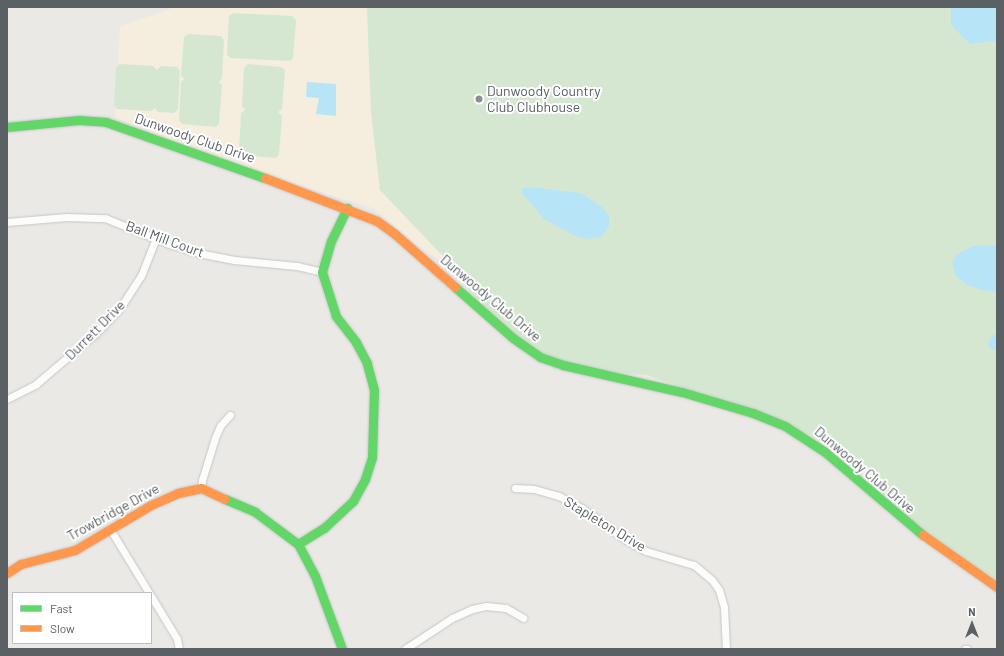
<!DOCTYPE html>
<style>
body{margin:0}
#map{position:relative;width:1004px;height:656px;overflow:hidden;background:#ebe9e6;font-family:Barlow,sans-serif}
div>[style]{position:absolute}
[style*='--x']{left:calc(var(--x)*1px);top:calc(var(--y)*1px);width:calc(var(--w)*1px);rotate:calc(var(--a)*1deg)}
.commercial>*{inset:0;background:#f5edde}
.green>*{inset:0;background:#d6e7d1}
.water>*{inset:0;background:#b8e4f8}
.roads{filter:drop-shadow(0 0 1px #c6c7c7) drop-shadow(0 0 1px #c6c7c7)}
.street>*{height:7px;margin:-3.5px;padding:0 3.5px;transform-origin:3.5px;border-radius:3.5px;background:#fcfcfb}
.fast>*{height:9px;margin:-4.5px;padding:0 4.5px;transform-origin:4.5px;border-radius:4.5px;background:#63d668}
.slow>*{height:9px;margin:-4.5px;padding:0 4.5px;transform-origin:4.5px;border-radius:4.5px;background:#ff974d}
.dots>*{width:11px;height:11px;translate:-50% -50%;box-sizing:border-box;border:2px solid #fff;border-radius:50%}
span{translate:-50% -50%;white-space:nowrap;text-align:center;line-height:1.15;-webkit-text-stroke:4px #fff;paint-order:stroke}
.poi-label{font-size:14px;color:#5b6064}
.left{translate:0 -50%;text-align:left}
.street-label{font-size:14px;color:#5b6064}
.frame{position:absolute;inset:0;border:8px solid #5b6064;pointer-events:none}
.legend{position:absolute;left:12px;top:592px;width:140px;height:52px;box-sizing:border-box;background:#fff;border:1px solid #bdbfc1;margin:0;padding:5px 7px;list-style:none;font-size:12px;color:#5b6064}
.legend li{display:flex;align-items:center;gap:8px;height:20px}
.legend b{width:20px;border:1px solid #bdbfc1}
.north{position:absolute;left:952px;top:604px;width:40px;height:40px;-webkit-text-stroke:3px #fff;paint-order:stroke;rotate:0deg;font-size:11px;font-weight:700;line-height:16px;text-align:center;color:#5b6064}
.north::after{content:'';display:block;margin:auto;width:14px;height:18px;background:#5b6064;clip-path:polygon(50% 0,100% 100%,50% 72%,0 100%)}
</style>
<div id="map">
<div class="commercial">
<i style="clip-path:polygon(176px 7px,367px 7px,371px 112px,380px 190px,459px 273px,410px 240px,373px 208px,217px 160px,115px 117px,120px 26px)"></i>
</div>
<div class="green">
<i style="clip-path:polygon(367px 7px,997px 7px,997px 582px,986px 573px,899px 519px,867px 471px,809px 434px,647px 375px,556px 369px,485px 316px,459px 273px,380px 190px,371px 112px)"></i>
<i style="clip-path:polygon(233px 13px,292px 16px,296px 20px,293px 58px,290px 61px,230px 58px,227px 54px,229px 16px)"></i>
<i style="clip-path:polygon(188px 34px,221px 36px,224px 40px,222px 78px,219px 82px,222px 85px,219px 123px,216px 127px,182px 124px,179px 120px,181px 82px,184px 79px,181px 75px,184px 37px)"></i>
<i style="clip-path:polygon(120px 64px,153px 66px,157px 70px,161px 66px,177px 67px,180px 71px,178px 109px,174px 113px,158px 112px,155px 108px,151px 111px,117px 109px,114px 105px,116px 67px)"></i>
<i style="clip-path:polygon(248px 64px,281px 67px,285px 70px,282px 109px,278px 112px,282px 116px,279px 154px,276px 158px,242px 155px,239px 151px,241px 113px,245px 110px,242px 106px,244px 68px)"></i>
</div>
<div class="water">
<i style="clip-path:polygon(951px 7px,997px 7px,997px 41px,971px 44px,962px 37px,951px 24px)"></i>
<i style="clip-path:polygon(307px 82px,336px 84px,336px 116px,316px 114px,319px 98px,306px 97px)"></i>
<i style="clip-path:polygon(529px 187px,581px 193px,602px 207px,609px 216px,609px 226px,601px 237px,587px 239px,577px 237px,544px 219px,522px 193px,522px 188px)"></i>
<i style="clip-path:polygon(997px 245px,997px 292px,982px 290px,967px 285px,956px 276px,952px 264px,957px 254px,973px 246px)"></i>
<i style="clip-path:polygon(997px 334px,997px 351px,989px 348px,988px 342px,993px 335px)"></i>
</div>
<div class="roads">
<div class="street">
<i style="--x:7;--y:222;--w:60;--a:-4.8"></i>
<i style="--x:67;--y:217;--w:38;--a:2"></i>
<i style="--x:105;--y:218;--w:69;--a:22.1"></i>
<i style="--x:169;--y:244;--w:30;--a:17"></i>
<i style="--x:198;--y:253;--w:37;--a:11"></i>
<i style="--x:234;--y:260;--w:63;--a:5.4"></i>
<i style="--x:297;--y:266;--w:26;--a:13"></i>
<i style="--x:7;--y:399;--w:33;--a:-27"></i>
<i style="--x:36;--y:384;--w:79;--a:-40.4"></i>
<i style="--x:96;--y:333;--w:35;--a:-46"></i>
<i style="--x:120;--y:308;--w:38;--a:-57"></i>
<i style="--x:141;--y:276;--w:41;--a:-68.5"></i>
<i style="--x:201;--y:488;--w:8;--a:-83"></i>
<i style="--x:202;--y:480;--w:44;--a:-72.8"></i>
<i style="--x:215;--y:438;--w:13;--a:-67"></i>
<i style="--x:220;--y:426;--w:15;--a:-48"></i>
<i style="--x:515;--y:488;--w:19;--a:3"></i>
<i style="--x:534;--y:489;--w:26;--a:16"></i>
<i style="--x:559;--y:496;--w:26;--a:28"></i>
<i style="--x:582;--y:508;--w:54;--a:36"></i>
<i style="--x:626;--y:540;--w:23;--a:29"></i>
<i style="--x:646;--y:551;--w:50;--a:16.3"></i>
<i style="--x:694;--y:565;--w:23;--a:40"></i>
<i style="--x:712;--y:580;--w:12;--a:55"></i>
<i style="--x:719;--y:590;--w:18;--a:74"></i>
<i style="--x:724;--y:607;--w:42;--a:87.3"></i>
<i style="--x:110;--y:529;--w:75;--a:58.6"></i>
<i style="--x:151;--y:596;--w:50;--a:58.8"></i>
<i style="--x:177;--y:639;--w:10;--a:79"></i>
<i style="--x:405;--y:649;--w:56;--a:-33.4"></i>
<i style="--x:452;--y:618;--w:22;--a:-24"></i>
<i style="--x:472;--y:609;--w:14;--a:-12"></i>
<i style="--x:486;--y:606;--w:20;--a:6"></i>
<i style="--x:506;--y:608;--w:20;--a:30"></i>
<i style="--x:965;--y:649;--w:2;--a:0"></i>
</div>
<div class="fast">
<i style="--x:7;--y:127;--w:72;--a:-5.6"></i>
<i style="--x:79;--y:120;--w:27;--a:4"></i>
<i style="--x:106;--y:122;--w:169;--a:19.4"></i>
<i style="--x:455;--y:287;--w:77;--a:41.3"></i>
<i style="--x:513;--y:338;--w:33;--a:35"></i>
<i style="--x:540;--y:357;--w:24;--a:19"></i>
<i style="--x:563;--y:365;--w:122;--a:12.8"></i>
<i style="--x:682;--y:392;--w:74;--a:16.5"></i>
<i style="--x:753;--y:413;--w:35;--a:22"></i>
<i style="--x:785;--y:426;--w:48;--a:33"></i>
<i style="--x:825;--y:452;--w:128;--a:40.3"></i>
<i style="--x:225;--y:499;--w:33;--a:23"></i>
<i style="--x:255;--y:512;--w:54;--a:36.7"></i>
<i style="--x:298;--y:544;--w:36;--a:62"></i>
<i style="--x:315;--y:576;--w:78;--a:69.7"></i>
<i style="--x:298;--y:544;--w:31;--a:-32"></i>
<i style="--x:324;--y:528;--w:40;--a:-43"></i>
<i style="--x:353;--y:501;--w:25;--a:-61"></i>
<i style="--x:365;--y:479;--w:23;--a:-72"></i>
<i style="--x:372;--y:457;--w:67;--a:-88.3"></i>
<i style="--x:374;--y:390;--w:28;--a:-105"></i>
<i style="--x:367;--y:363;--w:24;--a:-118"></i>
<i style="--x:356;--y:342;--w:33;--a:-128"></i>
<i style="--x:336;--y:316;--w:46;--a:-107.7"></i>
<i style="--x:322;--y:272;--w:32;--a:-74"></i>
<i style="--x:331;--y:241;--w:37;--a:-64"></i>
</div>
<div class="slow">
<i style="--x:265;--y:178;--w:120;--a:21"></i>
<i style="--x:377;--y:221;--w:22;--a:36"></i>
<i style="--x:395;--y:234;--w:80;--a:41.5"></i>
<i style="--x:923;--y:535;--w:90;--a:35.1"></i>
<i style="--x:7;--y:573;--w:17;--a:-33"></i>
<i style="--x:21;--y:564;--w:56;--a:-14.5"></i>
<i style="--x:75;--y:550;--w:88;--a:-30.6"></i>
<i style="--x:151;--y:505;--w:30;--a:-24"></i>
<i style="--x:178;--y:493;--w:24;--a:-12"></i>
<i style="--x:201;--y:488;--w:26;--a:25"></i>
</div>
</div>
<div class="dots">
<i style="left:479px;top:99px;background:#8d9092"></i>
</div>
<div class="poi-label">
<span class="left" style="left:487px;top:99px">Dunwoody Country<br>Club Clubhouse</span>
</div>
<div class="street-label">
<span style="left:195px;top:138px;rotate:19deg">Dunwoody Club Drive</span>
<span style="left:165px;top:239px;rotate:20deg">Ball Mill Court</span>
<span style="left:491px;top:298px;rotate:40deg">Dunwoody Club Drive</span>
<span style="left:95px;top:330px;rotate:-45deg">Durrett Drive</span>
<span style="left:865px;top:470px;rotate:40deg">Dunwoody Club Drive</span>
<span style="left:113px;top:512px;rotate:-29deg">Trowbridge Drive</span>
<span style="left:605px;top:524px;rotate:31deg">Stapleton Drive</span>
</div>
<div class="frame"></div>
<ul class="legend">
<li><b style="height:5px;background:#63d668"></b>Fast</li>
<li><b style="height:5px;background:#ff974d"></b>Slow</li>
</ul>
<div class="north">N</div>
</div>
